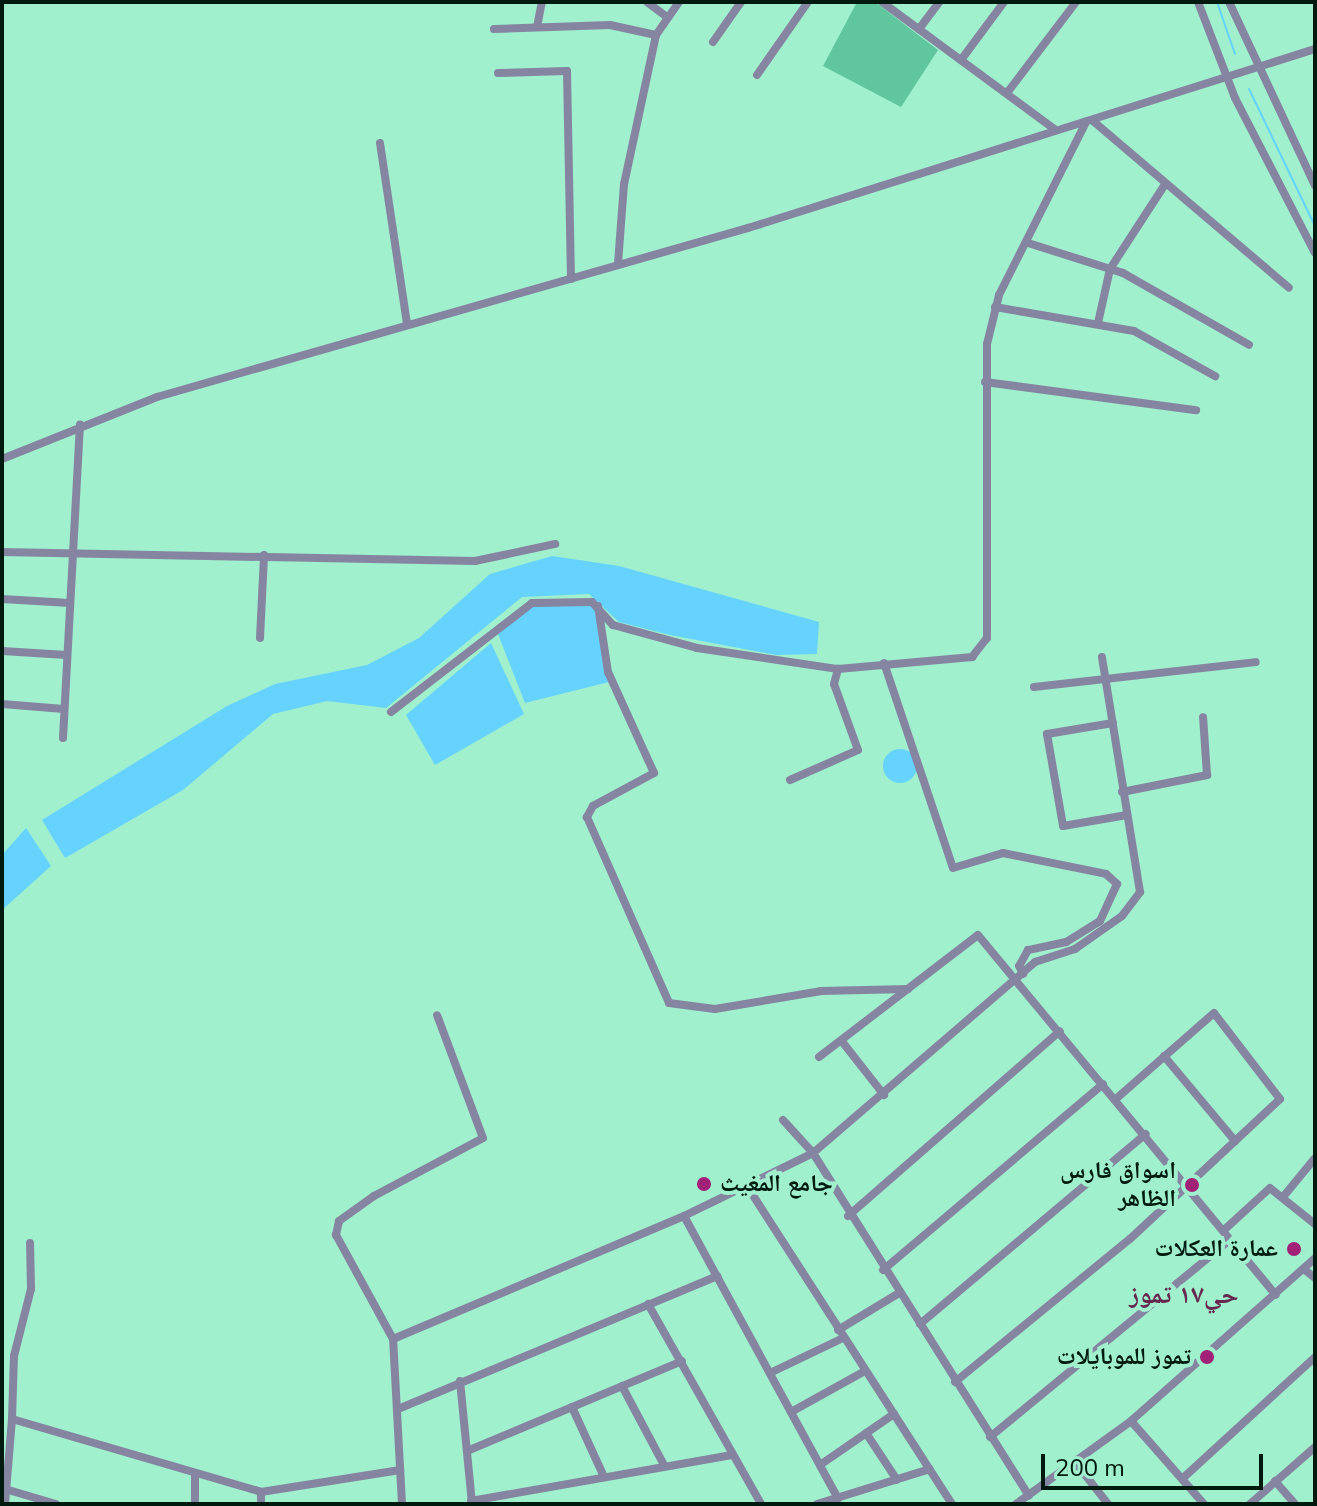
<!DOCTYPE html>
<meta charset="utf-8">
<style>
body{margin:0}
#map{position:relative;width:1317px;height:1506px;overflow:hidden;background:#a0efcd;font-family:"Nunito Sans","Noto Naskh Arabic",sans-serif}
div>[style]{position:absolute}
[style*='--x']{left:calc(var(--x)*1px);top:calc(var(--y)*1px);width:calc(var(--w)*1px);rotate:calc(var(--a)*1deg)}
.green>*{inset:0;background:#5fc69e}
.water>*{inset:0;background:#65d3fd}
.round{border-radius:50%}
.stream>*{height:2px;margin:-1px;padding:0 1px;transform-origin:1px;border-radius:1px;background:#65d3fd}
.minor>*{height:8px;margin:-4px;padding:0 4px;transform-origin:4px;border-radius:4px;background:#8685a1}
.dots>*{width:22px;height:22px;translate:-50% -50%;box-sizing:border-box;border:4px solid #a0efcd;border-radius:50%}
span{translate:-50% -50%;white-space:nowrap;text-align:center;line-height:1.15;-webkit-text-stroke:8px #a0efcd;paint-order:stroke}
.poi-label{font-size:24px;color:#001a0f;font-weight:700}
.right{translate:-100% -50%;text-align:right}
.left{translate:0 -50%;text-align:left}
.neighbourhood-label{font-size:26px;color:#66284d;font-weight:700}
.frame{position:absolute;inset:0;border:4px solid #001a0f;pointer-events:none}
.scale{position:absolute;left:1041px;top:1454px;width:222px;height:36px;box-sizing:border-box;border:4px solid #001a0f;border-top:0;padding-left:10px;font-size:24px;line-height:28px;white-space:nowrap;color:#001a0f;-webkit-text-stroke:6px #a0efcd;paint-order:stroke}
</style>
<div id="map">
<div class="green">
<i style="clip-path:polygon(857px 2px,875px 2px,938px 50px,901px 107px,823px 66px)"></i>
</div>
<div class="water">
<i style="clip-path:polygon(552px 556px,619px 566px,819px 622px,817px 654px,776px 655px,670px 635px,619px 622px,589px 594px,522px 597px,386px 708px,327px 701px,273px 714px,183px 790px,65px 858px,42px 820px,227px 706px,275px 684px,367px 665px,419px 638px,490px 574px)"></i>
<i style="clip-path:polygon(525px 606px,594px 606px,609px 682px,525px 703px,496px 629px)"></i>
<i style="clip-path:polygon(491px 643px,524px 714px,435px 765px,406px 715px)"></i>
<i class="round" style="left:883px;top:749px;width:34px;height:34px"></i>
<i style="clip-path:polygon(26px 828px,51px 866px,2px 910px,2px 855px)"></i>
</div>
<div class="stream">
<i style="--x:1217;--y:2;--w:55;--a:70.9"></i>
<i style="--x:1249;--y:89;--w:152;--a:64.3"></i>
</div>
<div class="minor">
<i style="--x:647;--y:2;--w:26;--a:37"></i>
<i style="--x:882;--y:2;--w:214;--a:36.4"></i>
<i style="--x:1198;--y:2;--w:103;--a:68.9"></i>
<i style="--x:1235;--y:98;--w:174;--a:62.7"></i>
<i style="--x:1229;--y:2;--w:203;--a:64.9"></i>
<i style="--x:537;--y:27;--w:25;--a:-79"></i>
<i style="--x:494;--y:29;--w:116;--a:-2"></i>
<i style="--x:610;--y:25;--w:47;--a:12.3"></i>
<i style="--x:656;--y:35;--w:152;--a:102.1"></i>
<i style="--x:624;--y:184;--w:80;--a:94.3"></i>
<i style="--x:919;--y:29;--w:34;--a:-53"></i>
<i style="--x:656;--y:35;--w:40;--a:-55.1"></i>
<i style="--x:713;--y:42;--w:49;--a:-55"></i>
<i style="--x:961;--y:60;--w:72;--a:-53.4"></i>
<i style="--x:498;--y:73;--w:69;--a:-1.7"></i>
<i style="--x:567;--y:71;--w:208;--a:88.9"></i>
<i style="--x:757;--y:75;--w:89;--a:-55.1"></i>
<i style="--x:1007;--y:93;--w:114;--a:-52.8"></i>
<i style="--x:1093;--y:121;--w:257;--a:40.4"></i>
<i style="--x:380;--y:143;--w:183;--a:81.5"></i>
<i style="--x:1028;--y:243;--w:100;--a:17.5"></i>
<i style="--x:1123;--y:273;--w:145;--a:29.7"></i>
<i style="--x:995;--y:307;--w:141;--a:9.8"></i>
<i style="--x:1134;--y:331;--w:93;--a:29.1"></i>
<i style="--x:1098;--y:323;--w:55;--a:-77.5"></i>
<i style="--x:1110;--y:269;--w:99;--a:-57"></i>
<i style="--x:985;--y:382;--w:213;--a:7.6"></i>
<i style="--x:2;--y:459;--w:167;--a:-21.8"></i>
<i style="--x:157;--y:397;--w:615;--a:-15.96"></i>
<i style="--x:748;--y:228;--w:595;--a:-17.52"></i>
<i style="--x:2;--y:552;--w:473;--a:1.1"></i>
<i style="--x:475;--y:561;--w:82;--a:-12"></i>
<i style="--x:2;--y:599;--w:68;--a:3.4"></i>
<i style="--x:598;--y:606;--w:67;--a:81.4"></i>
<i style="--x:608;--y:672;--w:111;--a:65.5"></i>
<i style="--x:654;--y:773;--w:69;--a:151.6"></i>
<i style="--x:593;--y:806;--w:13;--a:119"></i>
<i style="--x:587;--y:817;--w:203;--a:66.2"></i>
<i style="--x:669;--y:1003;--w:46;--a:7.4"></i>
<i style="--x:715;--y:1009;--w:108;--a:-9.6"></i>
<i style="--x:821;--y:991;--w:87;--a:-1.3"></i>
<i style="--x:260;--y:638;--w:83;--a:-87.2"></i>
<i style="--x:2;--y:651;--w:65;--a:3.5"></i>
<i style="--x:884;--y:663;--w:216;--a:71.4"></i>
<i style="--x:953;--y:868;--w:52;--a:-16.7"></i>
<i style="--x:1003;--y:853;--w:105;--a:11.5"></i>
<i style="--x:1106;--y:874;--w:15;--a:42"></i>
<i style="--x:1117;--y:884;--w:41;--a:114.7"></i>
<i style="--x:1100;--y:921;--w:40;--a:148"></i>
<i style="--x:1066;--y:942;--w:39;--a:168"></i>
<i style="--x:1028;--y:950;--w:18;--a:119"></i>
<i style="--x:1019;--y:966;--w:9;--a:63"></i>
<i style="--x:1034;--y:687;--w:223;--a:-6.4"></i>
<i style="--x:2;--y:704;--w:62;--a:4.6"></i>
<i style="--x:391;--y:712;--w:178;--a:-37.7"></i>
<i style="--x:532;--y:603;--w:60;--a:-1"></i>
<i style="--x:592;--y:602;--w:31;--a:48"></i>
<i style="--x:613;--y:625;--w:87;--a:15.3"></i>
<i style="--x:697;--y:648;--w:143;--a:8.5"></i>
<i style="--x:1113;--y:723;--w:67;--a:170.5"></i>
<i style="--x:1047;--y:734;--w:93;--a:80.1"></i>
<i style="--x:1063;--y:826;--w:65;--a:-9.8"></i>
<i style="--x:63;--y:738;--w:314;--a:-86.9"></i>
<i style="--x:790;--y:780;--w:74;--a:-23.8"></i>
<i style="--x:858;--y:750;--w:70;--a:-110"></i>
<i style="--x:834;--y:684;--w:16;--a:-75"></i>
<i style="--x:838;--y:669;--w:135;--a:-5.1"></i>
<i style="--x:972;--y:657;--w:24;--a:-52"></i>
<i style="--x:987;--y:638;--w:294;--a:-90"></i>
<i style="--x:987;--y:344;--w:50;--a:-76.2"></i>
<i style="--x:999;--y:295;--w:194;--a:-63.3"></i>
<i style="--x:1122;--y:792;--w:87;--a:-11.3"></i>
<i style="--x:1207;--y:775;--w:58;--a:-93.9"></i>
<i style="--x:844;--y:1044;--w:65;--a:51.9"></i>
<i style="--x:1164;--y:1056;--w:111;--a:50.1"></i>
<i style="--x:819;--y:1057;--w:200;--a:-37.5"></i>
<i style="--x:978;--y:935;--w:467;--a:50.4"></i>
<i style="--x:783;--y:1120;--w:45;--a:47.7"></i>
<i style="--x:813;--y:1153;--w:405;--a:57.8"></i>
<i style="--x:747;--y:1186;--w:378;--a:57.2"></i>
<i style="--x:1283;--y:1197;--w:50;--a:-50.6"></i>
<i style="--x:684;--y:1216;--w:322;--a:61.4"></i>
<i style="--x:848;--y:1216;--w:281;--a:-41.1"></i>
<i style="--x:1224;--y:1230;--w:62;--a:-42.4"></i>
<i style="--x:1270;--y:1188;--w:58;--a:38.7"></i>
<i style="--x:883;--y:1270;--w:288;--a:-40.2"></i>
<i style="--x:1305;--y:1270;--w:13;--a:39"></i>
<i style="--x:648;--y:1304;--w:230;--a:60.5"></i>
<i style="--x:920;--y:1324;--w:295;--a:-40.1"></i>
<i style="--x:838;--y:1330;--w:71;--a:-31.2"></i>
<i style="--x:393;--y:1339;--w:316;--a:-22.9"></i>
<i style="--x:684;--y:1216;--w:144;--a:-26"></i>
<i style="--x:813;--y:1153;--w:293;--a:-40.7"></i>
<i style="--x:1035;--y:962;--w:42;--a:-18"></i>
<i style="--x:1075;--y:949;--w:57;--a:-35.1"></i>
<i style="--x:1122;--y:916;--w:30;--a:-53"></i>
<i style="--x:1140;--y:892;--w:238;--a:-99.2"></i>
<i style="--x:770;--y:1373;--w:81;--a:-25.6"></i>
<i style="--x:460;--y:1381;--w:124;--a:84.4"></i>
<i style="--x:955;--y:1382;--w:226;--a:-39.3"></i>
<i style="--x:1130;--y:1239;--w:205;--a:-43"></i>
<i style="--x:1280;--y:1099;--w:108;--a:-127.5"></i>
<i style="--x:1214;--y:1013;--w:129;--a:138.8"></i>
<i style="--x:622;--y:1386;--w:89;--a:62"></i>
<i style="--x:572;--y:1407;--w:77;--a:65.4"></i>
<i style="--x:398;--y:1409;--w:346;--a:-22.6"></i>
<i style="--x:791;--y:1412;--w:85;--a:-29"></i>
<i style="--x:12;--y:1419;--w:63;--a:-88.2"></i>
<i style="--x:14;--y:1356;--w:69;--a:-75.8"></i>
<i style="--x:31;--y:1289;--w:46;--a:-91.2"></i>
<i style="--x:1131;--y:1421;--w:111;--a:48.7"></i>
<i style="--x:866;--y:1433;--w:56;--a:56.6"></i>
<i style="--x:990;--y:1437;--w:310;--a:-39.4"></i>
<i style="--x:467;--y:1451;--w:233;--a:-22.7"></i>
<i style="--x:1075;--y:1462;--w:53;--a:51.8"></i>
<i style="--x:820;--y:1465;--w:90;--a:-34.6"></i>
<i style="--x:1182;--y:1479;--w:180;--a:-42.5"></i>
<i style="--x:1275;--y:1481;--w:30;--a:49"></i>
<i style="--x:5;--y:1489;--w:53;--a:16.4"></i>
<i style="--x:261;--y:1492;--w:12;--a:90"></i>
<i style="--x:471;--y:1501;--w:265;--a:-10"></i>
<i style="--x:5;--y:1504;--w:85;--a:-85.3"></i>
<i style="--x:12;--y:1419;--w:259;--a:16.3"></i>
<i style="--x:261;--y:1492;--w:141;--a:-9"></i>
<i style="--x:195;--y:1504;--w:31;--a:-90"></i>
<i style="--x:402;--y:1504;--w:165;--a:-93.1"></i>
<i style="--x:393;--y:1339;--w:119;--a:-118.7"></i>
<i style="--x:336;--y:1235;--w:14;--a:-78"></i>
<i style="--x:339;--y:1221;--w:43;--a:-35.5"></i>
<i style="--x:374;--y:1196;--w:123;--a:-28"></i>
<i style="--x:483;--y:1138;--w:131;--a:-110.5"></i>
<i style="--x:817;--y:1504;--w:118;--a:-17.2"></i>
<i style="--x:1016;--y:1504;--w:142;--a:-35.8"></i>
<i style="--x:1131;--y:1421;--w:246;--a:-41.5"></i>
<i style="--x:1250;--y:1504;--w:86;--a:-41.2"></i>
</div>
<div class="dots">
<i style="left:704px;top:1184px;background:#a02175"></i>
<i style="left:1192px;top:1185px;background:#a02175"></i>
<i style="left:1294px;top:1249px;background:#a02175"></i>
<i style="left:1207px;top:1357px;background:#a02175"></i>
</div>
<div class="poi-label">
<span class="right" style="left:1176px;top:1185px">اسواق فارس<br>الظاهر</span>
<span class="left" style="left:720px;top:1184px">جامع المغيث</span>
<span class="right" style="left:1278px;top:1249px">عمارة العكلات</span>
<span class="right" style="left:1191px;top:1357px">تموز للموبايلات</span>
</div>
<div class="neighbourhood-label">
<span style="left:1184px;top:1295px">حي۱۷ تموز</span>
</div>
<div class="frame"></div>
<div class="scale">200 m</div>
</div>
